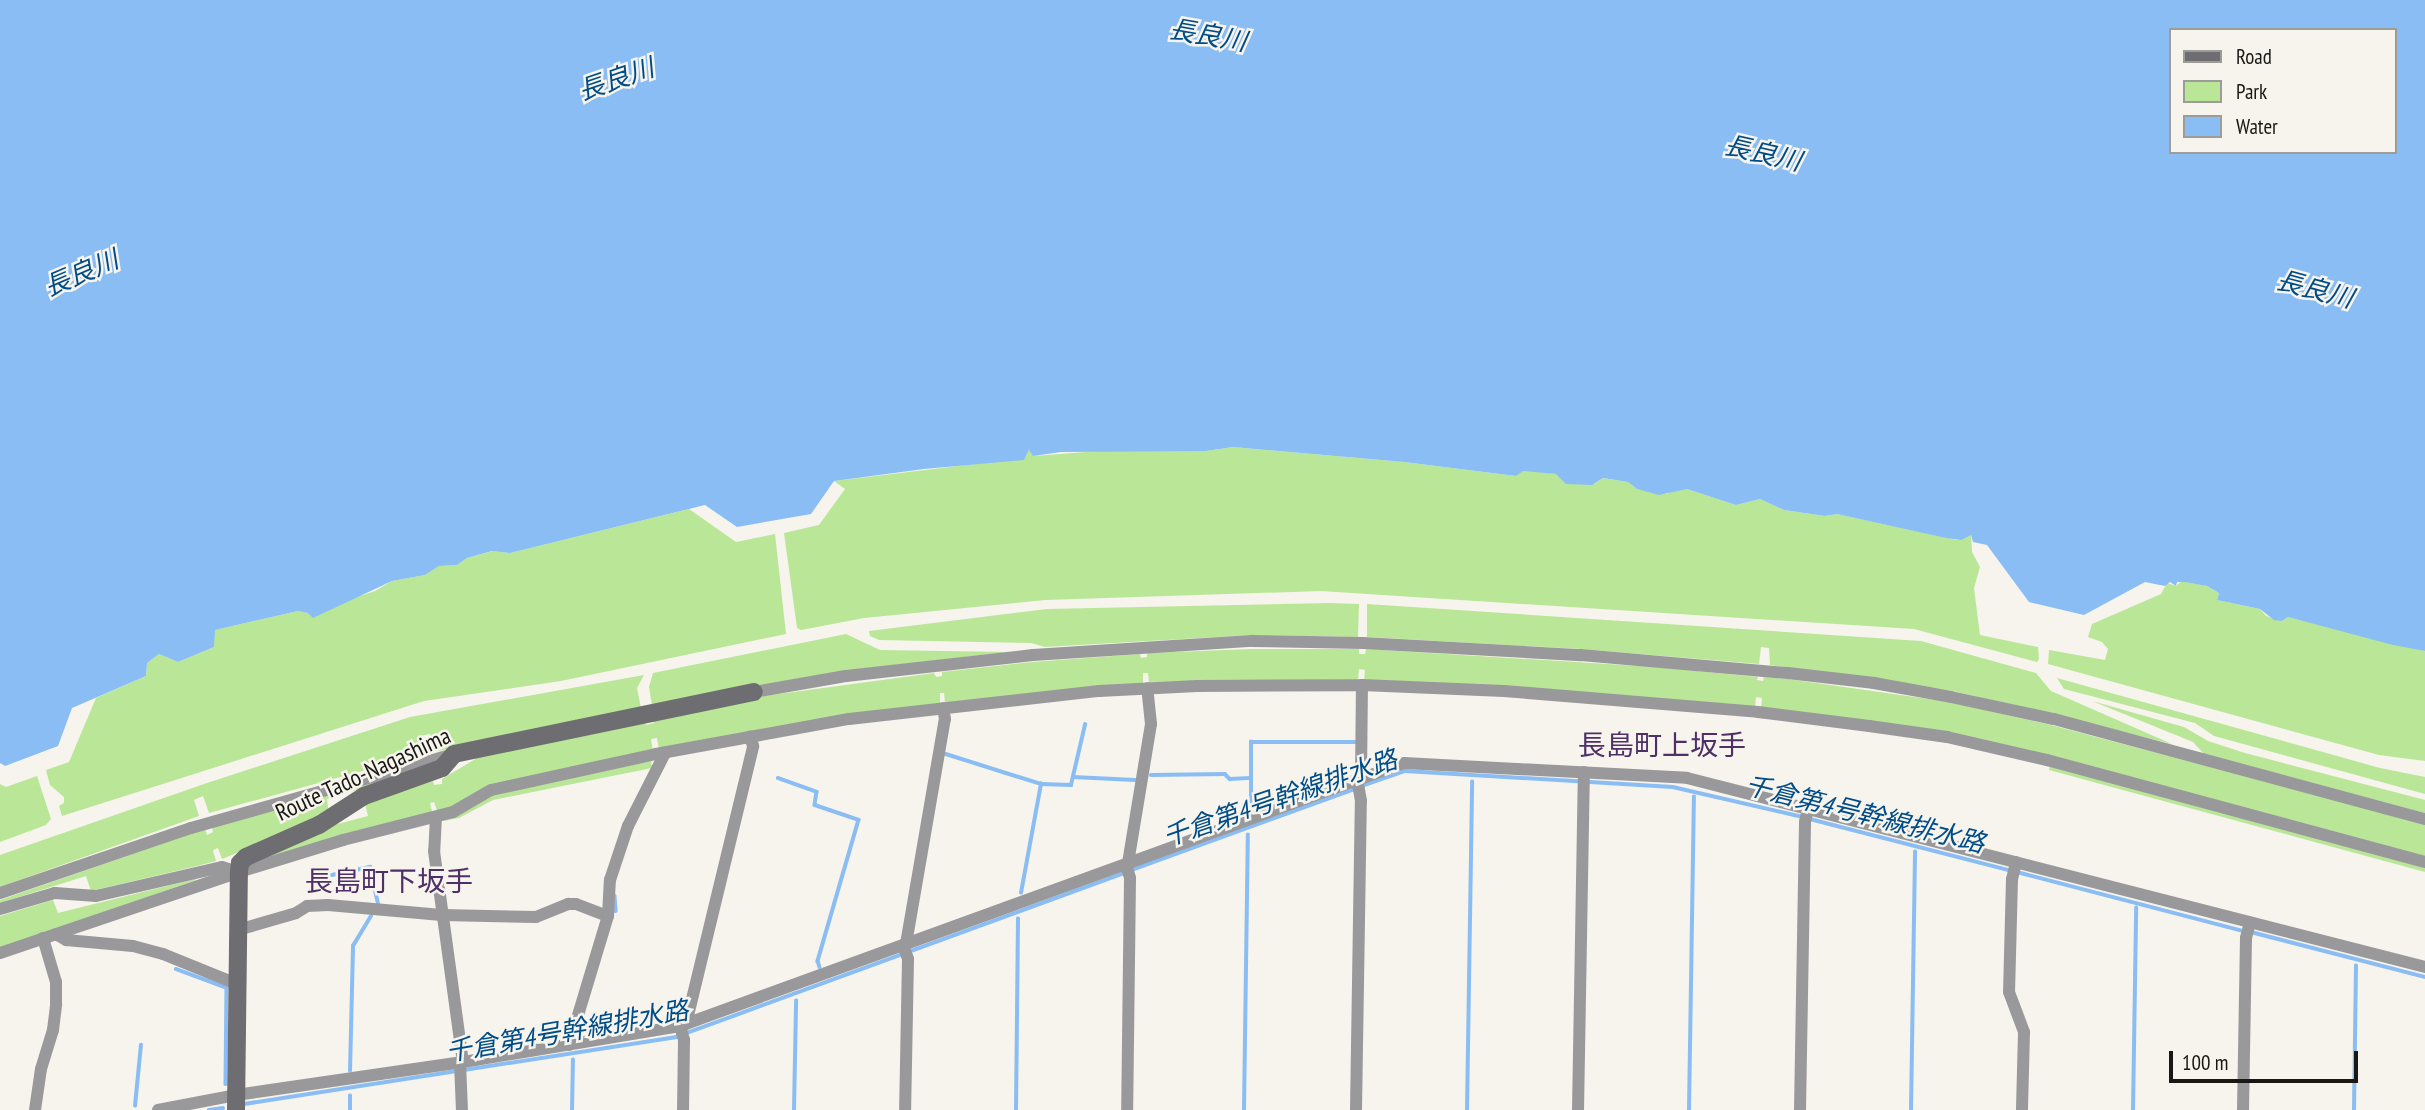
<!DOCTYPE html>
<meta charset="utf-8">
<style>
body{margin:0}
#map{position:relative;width:2425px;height:1110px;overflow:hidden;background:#f6f4ec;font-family:"PT Sans Narrow","Noto Sans JP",sans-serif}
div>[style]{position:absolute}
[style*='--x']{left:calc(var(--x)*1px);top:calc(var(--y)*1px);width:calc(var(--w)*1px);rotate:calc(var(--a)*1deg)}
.green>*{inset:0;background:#bae698}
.water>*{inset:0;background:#8abdf3}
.stream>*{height:3.5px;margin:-1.75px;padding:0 1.75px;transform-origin:1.75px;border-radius:1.75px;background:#8abdf3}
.street>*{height:12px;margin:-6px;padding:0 6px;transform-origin:6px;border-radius:6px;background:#99999c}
.secondary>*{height:18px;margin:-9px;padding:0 9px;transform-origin:9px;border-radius:9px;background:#6e6e72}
span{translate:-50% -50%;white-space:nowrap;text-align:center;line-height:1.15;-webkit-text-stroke:5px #f6f4ec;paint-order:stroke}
.street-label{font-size:24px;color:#191815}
.water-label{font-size:26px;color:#004c88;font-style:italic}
.quarter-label{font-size:28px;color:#4e2f68}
.legend{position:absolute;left:2169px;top:28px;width:228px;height:126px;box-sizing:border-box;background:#f6f4ec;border:2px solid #9e9c96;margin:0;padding:9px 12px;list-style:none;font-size:21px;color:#191815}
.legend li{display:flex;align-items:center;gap:14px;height:35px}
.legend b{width:35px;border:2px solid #9e9c96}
.scale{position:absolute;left:2169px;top:1051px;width:189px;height:32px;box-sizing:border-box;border:4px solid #191815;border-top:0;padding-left:9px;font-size:21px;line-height:24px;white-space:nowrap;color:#191815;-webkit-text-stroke:5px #f6f4ec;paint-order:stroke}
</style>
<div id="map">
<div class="green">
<i style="clip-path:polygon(1233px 447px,1404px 462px,1516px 476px,1523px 470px,1556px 474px,1594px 484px,1603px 478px,1628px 482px,1637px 489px,1666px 494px,1680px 488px,1687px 489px,1736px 505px,1760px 499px,1784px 510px,1825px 516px,1837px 514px,1957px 540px,1971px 534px,1972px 552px,1980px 567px,1974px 588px,1980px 635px,2038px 647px,2039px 659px,2037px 662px,1914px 629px,1321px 591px,1045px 600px,864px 618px,801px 630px,797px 628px,784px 533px,819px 525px,845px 489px,834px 481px,1025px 458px,1029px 450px,1034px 456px,1099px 451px,1206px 451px)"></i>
<i style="clip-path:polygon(689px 509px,736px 542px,775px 534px,786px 634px,561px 681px,424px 701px,62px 816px,59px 806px,64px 803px,64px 797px,50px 785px,46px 770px,69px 762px,96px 698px,146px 676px,147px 663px,159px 654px,178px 662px,214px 647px,214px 630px,298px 611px,309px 613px,375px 591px,392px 581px,425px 575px,439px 566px,457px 565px,467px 558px,493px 551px,510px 553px)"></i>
<i style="clip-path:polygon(2182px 581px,2207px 586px,2219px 593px,2217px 600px,2260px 609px,2266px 616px,2282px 621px,2288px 617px,2425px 651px,2425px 761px,2379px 755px,2048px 664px,2049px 650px,2105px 660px,2108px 649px,2102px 642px,2088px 637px,2092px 624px,2161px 594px,2167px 583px,2176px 586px)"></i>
<i style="clip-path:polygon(1330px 603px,1359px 604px,1358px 637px,1252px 635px,1045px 647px,1031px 643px,879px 640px,870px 636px,869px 631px,1047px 609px)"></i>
<i style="clip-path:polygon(1367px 604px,1921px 641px,2036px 673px,2051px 691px,2172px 744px,1953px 691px,1770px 665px,1769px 648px,1761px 647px,1759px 664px,1580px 649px,1367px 637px)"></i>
<i style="clip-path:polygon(846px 634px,880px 650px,1008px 652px,843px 671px,652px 706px,649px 687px,653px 673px)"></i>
<i style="clip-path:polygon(1252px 649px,1359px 649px,1359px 654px,1365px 654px,1366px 649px,1655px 667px,1758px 677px,1757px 680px,1763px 681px,1764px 677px,1788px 679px,1950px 702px,2051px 725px,2425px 824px,2425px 857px,2047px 756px,1761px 709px,1762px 698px,1756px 697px,1755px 707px,1364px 681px,1365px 670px,1359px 669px,1358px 681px,1149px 683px,1148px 673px,1143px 673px,1143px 683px,945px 703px,944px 693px,940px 693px,940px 704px,659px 750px,657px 738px,651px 739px,653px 751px,486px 787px,451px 809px,438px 813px,434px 802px,430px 803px,433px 815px,250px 861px,334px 825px,368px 816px,365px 803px,433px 781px,434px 785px,442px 784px,442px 779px,482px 755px,644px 719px,646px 725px,654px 723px,653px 718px,756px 697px,934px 673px,936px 677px,942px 676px,942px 672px,1032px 662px,1140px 654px,1141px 658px,1147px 657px,1147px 653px)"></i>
<i style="clip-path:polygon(644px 675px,637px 688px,641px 708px,434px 752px,430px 734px,420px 736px,424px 754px,209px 813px,203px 796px,194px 800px,199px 816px,0 887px,0 855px,204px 784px,410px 717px)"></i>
<i style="clip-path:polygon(2057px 678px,2380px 768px,2425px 777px,2425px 794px,2214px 736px,2195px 723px,2064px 689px)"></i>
<i style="clip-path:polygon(2092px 701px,2184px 727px,2208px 741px,2245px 753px,2425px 800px,2425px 813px,2204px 754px,2193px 742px)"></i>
<i style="clip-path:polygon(651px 761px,652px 768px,493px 800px,459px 818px,443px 821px,489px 795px)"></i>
<i style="clip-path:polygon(2050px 764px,2425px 863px,2425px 872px,2049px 770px)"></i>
<i style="clip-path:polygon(430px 767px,327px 799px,329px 815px,222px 859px,218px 848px,213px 850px,216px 861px,197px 866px,91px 891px,86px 876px,0 903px,0 900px,205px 829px,207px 835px,213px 832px,212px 827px)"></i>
<i style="clip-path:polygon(37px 776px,51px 819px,46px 825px,0 842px,0 784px,6px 787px)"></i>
<i style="clip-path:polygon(195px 879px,196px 880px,0 949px,0 916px,53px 900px,58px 913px)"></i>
</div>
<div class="water">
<i style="clip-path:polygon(evenodd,0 0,2425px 0,2425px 651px,2393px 645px,2288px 617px,2282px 621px,2274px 620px,2260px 609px,2217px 600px,2219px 593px,2207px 586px,2185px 582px,2177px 582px,2176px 586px,2170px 582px,2165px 586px,2145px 582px,2084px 615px,2029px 602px,1987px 545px,1973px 542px,1971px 535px,1961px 540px,1946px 538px,1837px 514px,1825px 516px,1784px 510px,1760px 499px,1736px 505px,1687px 489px,1659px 495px,1637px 489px,1628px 482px,1603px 478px,1592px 485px,1566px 484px,1556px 474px,1523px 471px,1516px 476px,1404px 462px,1233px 447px,1206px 451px,1061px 452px,1033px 456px,1029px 450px,1024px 460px,924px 469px,834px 481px,811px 514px,737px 527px,705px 505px,510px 553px,492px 551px,467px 558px,457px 565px,439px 566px,425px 575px,392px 581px,313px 618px,308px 613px,298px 611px,215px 630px,214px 647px,178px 662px,159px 654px,147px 663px,146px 676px,72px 708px,58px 746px,5px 766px,0 763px,0 0,2171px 30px,2395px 30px,2395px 152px,2171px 152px,2171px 30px)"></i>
</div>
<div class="stream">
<i style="--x:946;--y:754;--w:100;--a:17.5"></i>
<i style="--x:1151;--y:775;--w:74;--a:-0.8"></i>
<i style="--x:1225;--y:774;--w:7;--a:45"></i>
<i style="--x:1230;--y:779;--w:21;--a:-3"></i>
<i style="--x:1073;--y:777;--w:62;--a:2.8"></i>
<i style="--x:778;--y:778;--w:41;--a:19.7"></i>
<i style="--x:817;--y:792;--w:13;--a:99"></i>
<i style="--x:815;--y:805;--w:46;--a:18.8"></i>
<i style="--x:859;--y:820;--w:147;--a:106.2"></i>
<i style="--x:818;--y:961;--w:6;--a:72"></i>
<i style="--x:1362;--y:786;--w:46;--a:-19.2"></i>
<i style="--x:1405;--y:771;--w:268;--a:3.4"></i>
<i style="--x:1673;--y:787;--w:133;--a:13"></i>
<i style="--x:1251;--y:807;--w:65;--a:-90"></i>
<i style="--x:1251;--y:742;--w:104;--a:0"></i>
<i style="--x:1810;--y:819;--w:205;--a:14.4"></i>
<i style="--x:1132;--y:870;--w:237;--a:-20"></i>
<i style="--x:2017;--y:872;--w:234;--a:14.6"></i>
<i style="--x:332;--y:875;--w:39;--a:-12"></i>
<i style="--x:370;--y:867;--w:40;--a:77"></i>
<i style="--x:1021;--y:893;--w:111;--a:-79.6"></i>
<i style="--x:1041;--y:784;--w:30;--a:2"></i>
<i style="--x:1071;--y:785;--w:62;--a:-76.9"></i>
<i style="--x:615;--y:896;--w:15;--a:86"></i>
<i style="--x:2251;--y:932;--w:180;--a:14.5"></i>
<i style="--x:176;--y:969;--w:54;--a:20.4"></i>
<i style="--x:227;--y:988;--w:96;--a:90.6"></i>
<i style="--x:464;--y:1070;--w:215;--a:-8.8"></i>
<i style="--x:676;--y:1037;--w:478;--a:-20.1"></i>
<i style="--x:350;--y:1071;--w:125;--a:-88.6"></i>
<i style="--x:353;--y:946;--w:35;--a:-59"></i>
<i style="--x:244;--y:1104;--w:215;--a:-8.8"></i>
<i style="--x:135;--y:1106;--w:61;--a:-84.4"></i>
<i style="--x:209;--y:1110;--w:14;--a:-8"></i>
<i style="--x:350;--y:1110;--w:14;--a:-90"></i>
<i style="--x:572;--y:1110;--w:50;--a:-88.9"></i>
<i style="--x:794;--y:1110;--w:109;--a:-88.9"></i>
<i style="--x:1016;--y:1110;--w:191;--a:-89.4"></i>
<i style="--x:1244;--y:1110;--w:275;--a:-89.2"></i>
<i style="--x:1467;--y:1110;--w:328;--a:-89.1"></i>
<i style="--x:1689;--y:1110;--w:313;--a:-89.1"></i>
<i style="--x:1911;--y:1110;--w:258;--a:-89.1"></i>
<i style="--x:2133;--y:1110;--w:202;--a:-89.1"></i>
<i style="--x:2354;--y:1110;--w:144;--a:-89.2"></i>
</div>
<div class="street">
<i style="--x:754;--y:692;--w:93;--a:-9.9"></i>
<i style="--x:846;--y:676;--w:188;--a:-6.4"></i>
<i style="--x:1033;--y:655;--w:219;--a:-3.7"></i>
<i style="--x:1252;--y:641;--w:111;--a:1"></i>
<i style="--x:1363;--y:643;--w:218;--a:3.2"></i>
<i style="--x:1581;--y:655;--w:208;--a:5"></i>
<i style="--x:1788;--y:673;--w:87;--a:6.6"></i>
<i style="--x:1874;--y:683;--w:78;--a:10.3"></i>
<i style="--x:1951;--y:697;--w:105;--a:12.1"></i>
<i style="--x:2054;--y:719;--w:384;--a:15.1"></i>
<i style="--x:1361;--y:777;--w:92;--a:-89.4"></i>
<i style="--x:436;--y:817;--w:34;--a:93"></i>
<i style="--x:434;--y:851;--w:213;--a:82.2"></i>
<i style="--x:2016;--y:862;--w:17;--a:103"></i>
<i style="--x:2012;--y:879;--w:113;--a:91.5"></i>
<i style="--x:2009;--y:992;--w:43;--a:69.4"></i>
<i style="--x:2024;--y:1032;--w:78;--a:91.5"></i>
<i style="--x:1128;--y:863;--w:141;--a:-80.6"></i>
<i style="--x:1151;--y:724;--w:36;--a:-96"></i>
<i style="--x:1126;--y:864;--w:15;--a:74"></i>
<i style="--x:1130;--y:878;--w:232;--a:90.7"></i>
<i style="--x:0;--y:893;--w:202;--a:-18.8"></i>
<i style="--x:191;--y:828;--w:273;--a:-15.7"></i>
<i style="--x:0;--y:909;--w:57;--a:-16.2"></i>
<i style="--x:55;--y:893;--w:41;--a:4.2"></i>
<i style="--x:96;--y:896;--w:129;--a:-13"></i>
<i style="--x:222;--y:867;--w:17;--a:17"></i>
<i style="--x:238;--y:930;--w:60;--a:-16.3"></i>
<i style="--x:296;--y:913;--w:13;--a:-32"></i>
<i style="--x:307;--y:906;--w:21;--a:-3"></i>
<i style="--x:328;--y:905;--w:114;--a:5"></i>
<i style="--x:442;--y:915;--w:94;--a:1.2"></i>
<i style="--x:536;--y:917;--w:35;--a:-22"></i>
<i style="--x:568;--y:904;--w:8;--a:0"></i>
<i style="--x:576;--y:904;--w:34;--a:21"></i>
<i style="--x:56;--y:934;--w:12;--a:31"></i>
<i style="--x:66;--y:940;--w:67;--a:5.1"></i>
<i style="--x:133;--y:946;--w:31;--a:15"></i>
<i style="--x:163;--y:954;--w:80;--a:22.1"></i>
<i style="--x:906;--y:944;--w:228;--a:-80.2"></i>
<i style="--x:945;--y:719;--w:11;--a:-100"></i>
<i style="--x:903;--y:945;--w:15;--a:70"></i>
<i style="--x:908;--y:959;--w:151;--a:91.1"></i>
<i style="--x:0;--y:953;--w:252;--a:-18.7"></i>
<i style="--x:239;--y:872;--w:109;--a:-17.1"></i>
<i style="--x:343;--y:840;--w:114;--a:-14.3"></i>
<i style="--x:453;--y:812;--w:44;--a:-30.1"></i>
<i style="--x:491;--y:790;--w:169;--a:-12.3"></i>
<i style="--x:656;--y:754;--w:196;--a:-10.3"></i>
<i style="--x:849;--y:719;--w:252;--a:-6.4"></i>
<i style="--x:1099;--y:691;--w:98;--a:-2.9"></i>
<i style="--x:1197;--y:686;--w:165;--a:-0.3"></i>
<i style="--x:1362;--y:685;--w:142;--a:2.4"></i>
<i style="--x:1504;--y:691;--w:255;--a:4.7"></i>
<i style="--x:1758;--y:712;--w:112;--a:7.2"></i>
<i style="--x:1869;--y:726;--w:79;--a:8"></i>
<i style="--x:1947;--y:737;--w:103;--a:13"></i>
<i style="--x:2047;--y:760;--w:392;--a:15.1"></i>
<i style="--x:686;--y:1024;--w:286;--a:-76.4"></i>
<i style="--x:753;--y:746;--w:10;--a:-107"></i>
<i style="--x:680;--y:1026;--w:15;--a:74"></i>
<i style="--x:684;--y:1040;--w:70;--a:90.8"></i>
<i style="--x:569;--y:1045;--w:135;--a:-73.2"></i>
<i style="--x:608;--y:916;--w:36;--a:-87"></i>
<i style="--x:610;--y:880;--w:57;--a:-71.6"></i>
<i style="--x:628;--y:826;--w:82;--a:-63.1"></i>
<i style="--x:460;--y:1063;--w:47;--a:87.6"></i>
<i style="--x:35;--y:1110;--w:41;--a:-81.7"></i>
<i style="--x:41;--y:1069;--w:41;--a:-72.9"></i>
<i style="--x:53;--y:1030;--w:26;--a:-83"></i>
<i style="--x:56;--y:1004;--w:22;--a:-90"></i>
<i style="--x:56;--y:982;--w:46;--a:-106.5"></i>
<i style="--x:158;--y:1110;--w:79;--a:-10.9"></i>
<i style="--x:236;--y:1095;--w:229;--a:-8.3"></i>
<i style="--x:463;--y:1062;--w:220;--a:-9.4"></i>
<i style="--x:680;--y:1026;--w:770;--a:-19.96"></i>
<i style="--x:1404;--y:763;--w:283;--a:3"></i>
<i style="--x:1687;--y:778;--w:762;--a:14.36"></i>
<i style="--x:1356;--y:1110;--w:309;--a:-89.1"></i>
<i style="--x:1361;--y:801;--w:23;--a:-100"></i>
<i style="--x:1578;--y:1110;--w:338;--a:-89"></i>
<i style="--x:1800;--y:1110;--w:288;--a:-89"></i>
<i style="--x:1805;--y:822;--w:13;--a:-77"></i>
<i style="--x:2243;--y:1110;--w:172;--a:-89"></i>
<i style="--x:2246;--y:938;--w:16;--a:-76"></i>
</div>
<div class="secondary">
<i style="--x:236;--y:1110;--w:238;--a:-89.3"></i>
<i style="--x:239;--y:872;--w:9;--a:-84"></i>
<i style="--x:240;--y:863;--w:8;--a:-45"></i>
<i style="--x:246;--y:857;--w:80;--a:-23.7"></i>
<i style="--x:319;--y:825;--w:54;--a:-32.8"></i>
<i style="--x:364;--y:796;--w:83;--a:-19.7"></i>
<i style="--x:442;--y:768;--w:18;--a:-49"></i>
<i style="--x:454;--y:754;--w:306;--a:-11.7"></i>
</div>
<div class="street-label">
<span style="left:363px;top:774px;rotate:-25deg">Route Tado-Nagashima</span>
</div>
<div class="water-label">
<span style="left:1208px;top:35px;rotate:10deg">長良川</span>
<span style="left:616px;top:79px;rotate:-19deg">長良川</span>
<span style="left:1763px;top:153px;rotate:13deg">長良川</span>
<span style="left:81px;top:273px;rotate:-23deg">長良川</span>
<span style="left:2315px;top:289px;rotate:15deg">長良川</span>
<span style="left:1280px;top:798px;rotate:-19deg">千倉第4号幹線排水路</span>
<span style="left:1865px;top:814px;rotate:14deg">千倉第4号幹線排水路</span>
<span style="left:567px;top:1031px;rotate:-10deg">千倉第4号幹線排水路</span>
</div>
<div class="quarter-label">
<span style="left:1662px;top:745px">長島町上坂手</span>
<span style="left:389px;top:881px">長島町下坂手</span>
</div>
<ul class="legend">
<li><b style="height:9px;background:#6e6e72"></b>Road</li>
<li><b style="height:19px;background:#bae698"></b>Park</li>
<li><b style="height:19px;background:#8abdf3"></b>Water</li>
</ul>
<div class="scale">100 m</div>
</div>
